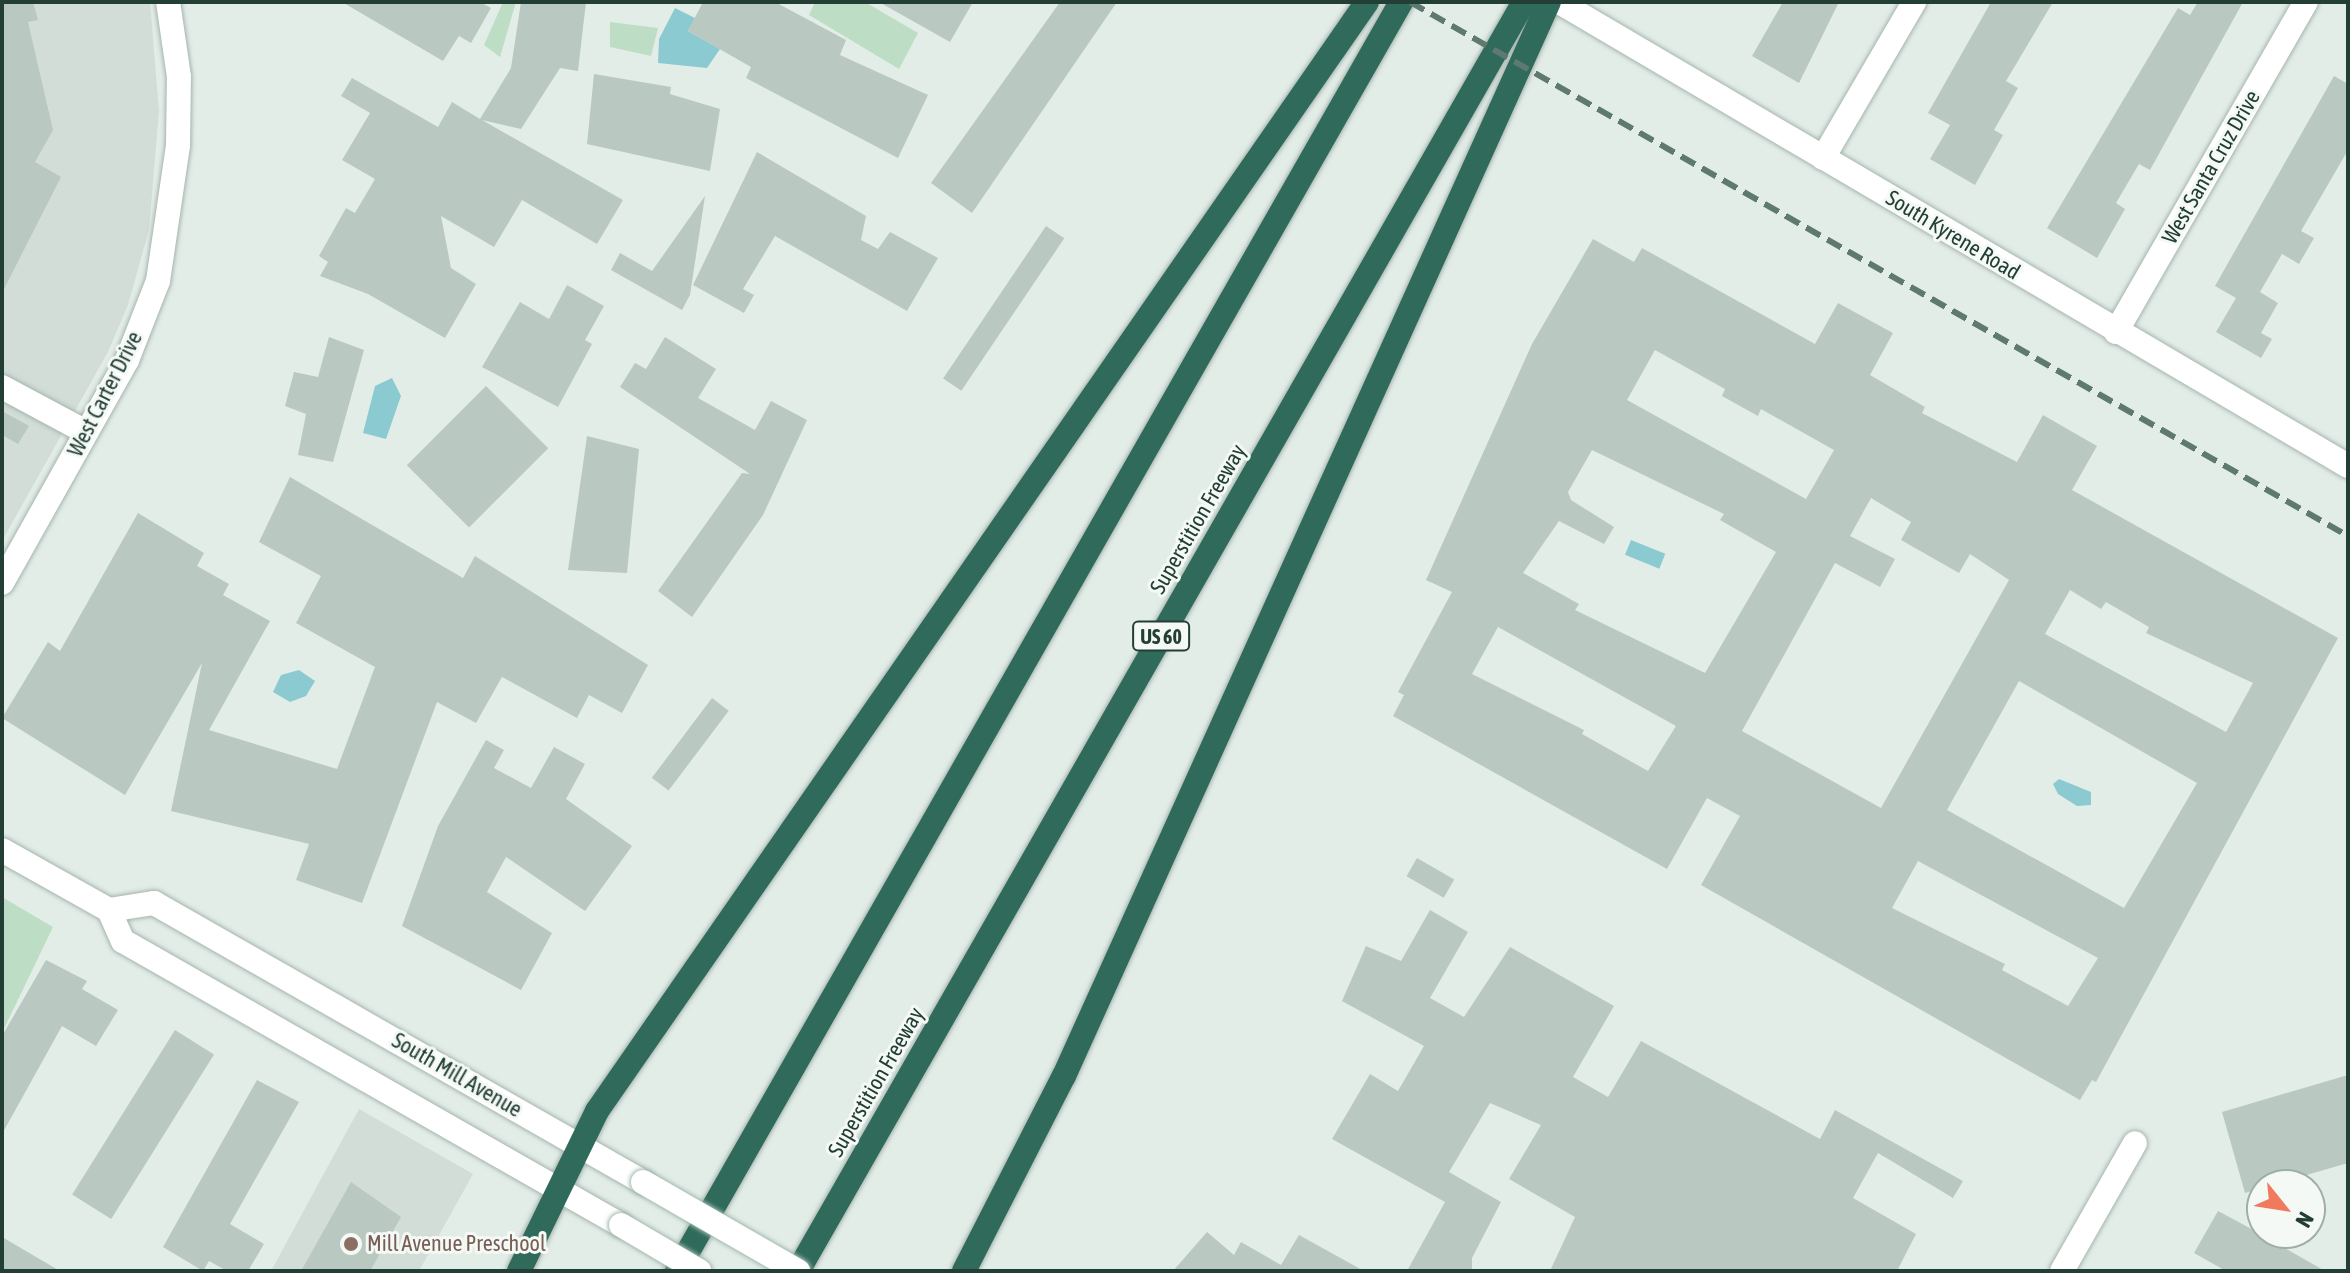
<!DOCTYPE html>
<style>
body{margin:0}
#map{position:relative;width:2350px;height:1273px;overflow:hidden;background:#e3ede8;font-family:"Asap Condensed",sans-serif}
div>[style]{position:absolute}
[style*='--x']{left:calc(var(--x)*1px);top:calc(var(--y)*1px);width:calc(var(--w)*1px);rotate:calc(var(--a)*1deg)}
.built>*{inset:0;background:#d2ddd7}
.green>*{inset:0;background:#bddec4}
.water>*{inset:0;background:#8ccad1;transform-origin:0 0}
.building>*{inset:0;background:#b9c8c1;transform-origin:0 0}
.roads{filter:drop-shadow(0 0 2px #a6b5af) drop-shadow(0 0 2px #a6b5af)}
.minor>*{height:24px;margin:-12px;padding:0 12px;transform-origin:12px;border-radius:12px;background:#fff}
.secondary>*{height:24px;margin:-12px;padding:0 12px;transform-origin:12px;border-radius:12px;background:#fff}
.motorway>*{height:24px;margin:-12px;padding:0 12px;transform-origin:12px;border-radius:12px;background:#2f6a5b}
.rail>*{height:6px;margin-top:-3px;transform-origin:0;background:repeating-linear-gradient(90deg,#5e7a70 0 16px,transparent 0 24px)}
.bridges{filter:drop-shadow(0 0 2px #a2b9af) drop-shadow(0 0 2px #a2b9af)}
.secondary-bridge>*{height:24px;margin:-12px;padding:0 12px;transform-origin:12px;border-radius:12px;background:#fff}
.dots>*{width:22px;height:22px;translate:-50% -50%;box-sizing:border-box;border:4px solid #f4f9f6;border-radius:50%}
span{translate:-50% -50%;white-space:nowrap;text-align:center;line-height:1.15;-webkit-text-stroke:6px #f4f9f6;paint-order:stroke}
.shield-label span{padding:2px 6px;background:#f4f9f6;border:2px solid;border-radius:6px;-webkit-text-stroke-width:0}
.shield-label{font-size:20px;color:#233e35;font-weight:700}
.street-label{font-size:22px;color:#233e35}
.education-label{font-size:22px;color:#785e54}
.left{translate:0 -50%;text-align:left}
.frame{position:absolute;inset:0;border:4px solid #233e35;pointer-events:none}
.north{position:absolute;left:2246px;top:1169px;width:80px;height:80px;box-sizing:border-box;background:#f4f9f6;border:2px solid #a0aea9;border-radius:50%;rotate:120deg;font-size:22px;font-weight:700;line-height:32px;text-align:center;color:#233e35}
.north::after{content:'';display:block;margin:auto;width:28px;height:36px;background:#f07a5e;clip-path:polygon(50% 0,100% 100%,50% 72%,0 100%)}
</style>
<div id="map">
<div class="built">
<i style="clip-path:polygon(2px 2px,150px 2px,159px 111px,149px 230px,128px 305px,108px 352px,2px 541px)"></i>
<i style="clip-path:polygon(359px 1109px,473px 1174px,419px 1271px,271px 1271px)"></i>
</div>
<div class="green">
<i style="clip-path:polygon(503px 2px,516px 2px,500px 57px,484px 45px)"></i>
<i style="clip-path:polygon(815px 2px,865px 2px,918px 33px,899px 69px,809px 15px)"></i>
<i style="clip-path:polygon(610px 22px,658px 28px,651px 56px,610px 47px)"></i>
<i style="clip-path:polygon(2px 897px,53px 927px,2px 1033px)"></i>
</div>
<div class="water">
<i style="clip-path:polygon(675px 8px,695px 18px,688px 31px,720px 49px,707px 68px,658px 63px,659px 39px)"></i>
<i style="clip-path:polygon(392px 378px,401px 396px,386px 439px,363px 433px,375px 386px)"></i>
<i style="left:1631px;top:540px;width:37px;height:16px;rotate:22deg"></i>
<i style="clip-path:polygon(299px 670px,315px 681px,306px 696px,290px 702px,273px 692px,281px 675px)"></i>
<i style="clip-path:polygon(2059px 779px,2091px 792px,2091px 805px,2077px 806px,2058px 794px,2053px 784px)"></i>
</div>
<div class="building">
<i style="clip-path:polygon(2px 2px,33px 2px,38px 20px,28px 22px,53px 130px,35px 162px,61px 177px,2px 293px)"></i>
<i style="clip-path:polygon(342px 2px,480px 2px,491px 8px,471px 43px,459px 36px,443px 61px)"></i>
<i style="clip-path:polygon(521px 2px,586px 2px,578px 71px,560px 68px,521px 129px,482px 120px,623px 200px,597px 244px,522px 200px,494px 247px,441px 216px,451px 268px,476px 284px,445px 338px,368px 294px,320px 276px,328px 262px,319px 256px,346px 208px,355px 213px,375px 179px,342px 160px,370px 113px,341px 96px,352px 78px,438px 127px,452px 102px,480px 119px,511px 68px)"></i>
<i style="clip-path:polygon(703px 2px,775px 2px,846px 40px,840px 55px,928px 95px,898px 158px,746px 78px,751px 67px,688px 31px)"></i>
<i style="clip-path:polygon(879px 2px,973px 2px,950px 42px)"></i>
<i style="clip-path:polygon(1060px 2px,1117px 2px,972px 213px,931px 183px)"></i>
<i style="clip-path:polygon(1783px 2px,1839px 2px,1799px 83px,1752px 56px)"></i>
<i style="clip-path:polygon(1991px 2px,2053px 2px,2006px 81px,2018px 88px,1994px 130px,2003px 135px,1975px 185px,1930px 159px,1950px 125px,1928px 113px)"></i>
<i style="clip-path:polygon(2198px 2px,2243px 2px,2150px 170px,2139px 164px,2116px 203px,2125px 209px,2097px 258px,2047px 228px,2178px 8px,2190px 15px)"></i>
<i style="clip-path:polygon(594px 74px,671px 87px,670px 94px,720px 109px,710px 171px,587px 144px)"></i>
<i style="clip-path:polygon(2334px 76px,2348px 84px,2348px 150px,2301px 231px,2314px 238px,2299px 264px,2282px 254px,2260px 292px,2278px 303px,2261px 333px,2272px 339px,2261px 358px,2216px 332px,2236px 298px,2215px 286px)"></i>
<i style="clip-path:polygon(757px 152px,866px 216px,861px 240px,878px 249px,890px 232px,938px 258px,907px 311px,775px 236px,743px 289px,754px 295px,744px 313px,693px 285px)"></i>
<i style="clip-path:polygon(705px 196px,690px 295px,682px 310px,611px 270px,620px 253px,652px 271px)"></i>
<i style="left:1046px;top:226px;width:22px;height:184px;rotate:34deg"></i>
<i style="clip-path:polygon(evenodd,1593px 239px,1634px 262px,1642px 248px,1815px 344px,1838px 303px,1893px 333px,1870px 375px,1925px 407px,1922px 413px,2017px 462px,2043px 415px,2097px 446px,2072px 490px,2338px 638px,2096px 1082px,2092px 1080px,2080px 1100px,1701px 885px,1740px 816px,1707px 798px,1667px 869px,1393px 716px,1404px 695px,1398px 692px,1452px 592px,1426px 580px,1532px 344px,1593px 239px,1655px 350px,1725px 389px,1722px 396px,1758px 416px,1761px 409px,1834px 450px,1806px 499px,1627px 400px,1655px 350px,1593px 239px,1592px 450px,1724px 514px,1720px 520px,1776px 552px,1705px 673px,1575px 610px,1579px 604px,1523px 573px,1559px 521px,1604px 544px,1614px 527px,1571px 500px,1568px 492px,1592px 450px,1593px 239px,1871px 498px,1911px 522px,1901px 540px,1959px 573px,1970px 554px,2009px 580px,1881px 808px,1742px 731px,1835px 563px,1880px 587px,1895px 559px,1850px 536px,1871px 498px,1593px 239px,2070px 590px,2101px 609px,2106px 602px,2149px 627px,2146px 633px,2253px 683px,2226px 732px,2045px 634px,2070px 590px,1593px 239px,1498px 627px,1676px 726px,1648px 771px,1582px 734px,1584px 730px,1472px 674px,1498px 627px,1593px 239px,2019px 681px,2197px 783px,2124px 908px,1947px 810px,2019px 681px,1593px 239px,1918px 861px,2098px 958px,2068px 1006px,2002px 970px,2005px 964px,1892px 908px,1918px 861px)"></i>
<i style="clip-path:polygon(567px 285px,604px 306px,585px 340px,592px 344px,558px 407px,482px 367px,520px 302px,549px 319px)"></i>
<i style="clip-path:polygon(329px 337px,364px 350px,333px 462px,298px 455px,306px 414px,285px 406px,294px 372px,318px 377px)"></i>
<i style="clip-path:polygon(665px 337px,716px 369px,698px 398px,755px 430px,771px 401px,807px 420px,763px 515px,692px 617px,658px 591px,742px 473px,750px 474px,620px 387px,635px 363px,646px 369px)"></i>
<i style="left:486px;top:386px;width:88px;height:112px;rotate:45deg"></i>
<i style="clip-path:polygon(2px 411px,29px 426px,18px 444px,2px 435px)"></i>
<i style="clip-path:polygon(587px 436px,639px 449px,627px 573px,568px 570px)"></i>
<i style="clip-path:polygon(290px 477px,463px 578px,475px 556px,648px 665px,622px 713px,589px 695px,577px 718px,502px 677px,476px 723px,437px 702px,362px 903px,296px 880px,309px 844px,171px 811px,202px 663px,125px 795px,2px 718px,48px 642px,60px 651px,138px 513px,204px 553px,197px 566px,229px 584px,223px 595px,270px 621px,209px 730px,337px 769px,375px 667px,296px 623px,321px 576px,259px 542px)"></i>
<i style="left:712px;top:698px;width:21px;height:100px;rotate:37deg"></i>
<i style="clip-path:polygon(486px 740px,504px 750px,494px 768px,531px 788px,554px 747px,585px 764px,566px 799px,632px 846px,585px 911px,506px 857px,487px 892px,552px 933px,521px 990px,402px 926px,438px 826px)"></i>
<i style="left:1417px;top:858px;width:43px;height:21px;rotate:30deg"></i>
<i style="clip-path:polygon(1430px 910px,1468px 932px,1430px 998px,1464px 1017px,1510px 947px,1614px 1006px,1573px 1077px,1608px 1097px,1641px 1041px,1820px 1139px,1835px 1110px,1963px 1181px,1953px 1198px,1878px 1153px,1853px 1198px,1916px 1234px,1897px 1271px,1550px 1271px,1575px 1217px,1509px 1179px,1541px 1125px,1490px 1103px,1449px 1172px,1501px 1202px,1472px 1258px,1472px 1271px,1407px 1271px,1445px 1202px,1332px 1139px,1370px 1074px,1398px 1091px,1424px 1046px,1342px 1001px,1366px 946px,1401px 961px)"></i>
<i style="clip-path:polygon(46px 960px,87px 981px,82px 989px,118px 1010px,96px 1046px,62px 1026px,2px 1134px,2px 1036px)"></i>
<i style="left:175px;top:1030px;width:46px;height:194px;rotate:32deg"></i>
<i style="clip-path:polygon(2348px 1075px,2348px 1163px,2245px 1193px,2222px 1112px)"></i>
<i style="clip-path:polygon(257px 1080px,299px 1102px,230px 1224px,264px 1244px,248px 1271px,227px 1271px,209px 1261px,203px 1271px,163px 1247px)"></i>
<i style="clip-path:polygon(351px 1182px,401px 1217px,370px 1271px,301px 1271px)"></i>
<i style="clip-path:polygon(2218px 1211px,2246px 1226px,2325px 1271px,2226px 1271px,2194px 1253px)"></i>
<i style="clip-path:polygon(1207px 1232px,1234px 1255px,1241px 1242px,1281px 1265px,1299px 1235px,1364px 1271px,1173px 1271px)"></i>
<i style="clip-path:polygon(2px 1237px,60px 1271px,2px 1271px)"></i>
</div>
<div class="roads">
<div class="minor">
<i style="--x:1559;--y:2;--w:915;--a:30.46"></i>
<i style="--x:1823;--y:158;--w:181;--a:-59.7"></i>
<i style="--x:2116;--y:332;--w:381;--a:-60.1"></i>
<i style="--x:2;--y:387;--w:95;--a:28.2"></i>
<i style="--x:2;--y:583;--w:256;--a:-60.7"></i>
<i style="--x:127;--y:360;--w:85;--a:-68.6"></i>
<i style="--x:158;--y:281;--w:137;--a:-81.6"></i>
<i style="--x:178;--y:145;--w:68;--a:-89.2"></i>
<i style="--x:179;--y:77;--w:76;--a:-98.3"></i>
<i style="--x:2062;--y:1271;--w:147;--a:-60.3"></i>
</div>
<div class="secondary">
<i style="--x:2;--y:850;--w:123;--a:29.3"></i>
<i style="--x:109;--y:910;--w:34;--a:66"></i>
<i style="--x:123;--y:941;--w:573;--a:29.7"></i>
<i style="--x:109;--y:910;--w:46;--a:-8.8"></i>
<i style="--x:154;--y:903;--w:563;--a:29.71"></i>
</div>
<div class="motorway">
<i style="--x:519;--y:1271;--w:178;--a:-64"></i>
<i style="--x:597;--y:1111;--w:1350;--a:-55.23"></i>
<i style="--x:677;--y:1271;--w:1461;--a:-60.29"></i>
<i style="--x:798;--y:1271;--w:1462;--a:-60.23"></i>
<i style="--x:964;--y:1271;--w:219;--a:-62.9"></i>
<i style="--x:1064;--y:1076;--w:1178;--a:-65.7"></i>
</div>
</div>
<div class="rail">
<i style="--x:1410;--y:2;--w:1079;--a:29.65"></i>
</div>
<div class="bridges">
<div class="secondary-bridge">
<i style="--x:643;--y:1182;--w:179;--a:29.9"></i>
<i style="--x:621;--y:1225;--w:91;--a:30.5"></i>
</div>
</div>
<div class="dots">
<i style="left:351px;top:1244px;background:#8d6e63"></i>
</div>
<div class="shield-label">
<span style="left:1161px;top:636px">US 60</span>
</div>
<div class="street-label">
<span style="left:2211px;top:167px;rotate:-60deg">West Santa Cruz Drive</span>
<span style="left:1953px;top:235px;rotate:31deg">South Kyrene Road</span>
<span style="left:105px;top:394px;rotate:-63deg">West Carter Drive</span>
<span style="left:1198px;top:519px;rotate:-60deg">Superstition Freeway</span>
<span style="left:457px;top:1075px;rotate:30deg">South Mill Avenue</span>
<span style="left:876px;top:1082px;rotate:-60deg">Superstition Freeway</span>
</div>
<div class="education-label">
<span class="left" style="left:367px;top:1244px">Mill Avenue Preschool</span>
</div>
<div class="frame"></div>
<div class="north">N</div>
</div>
